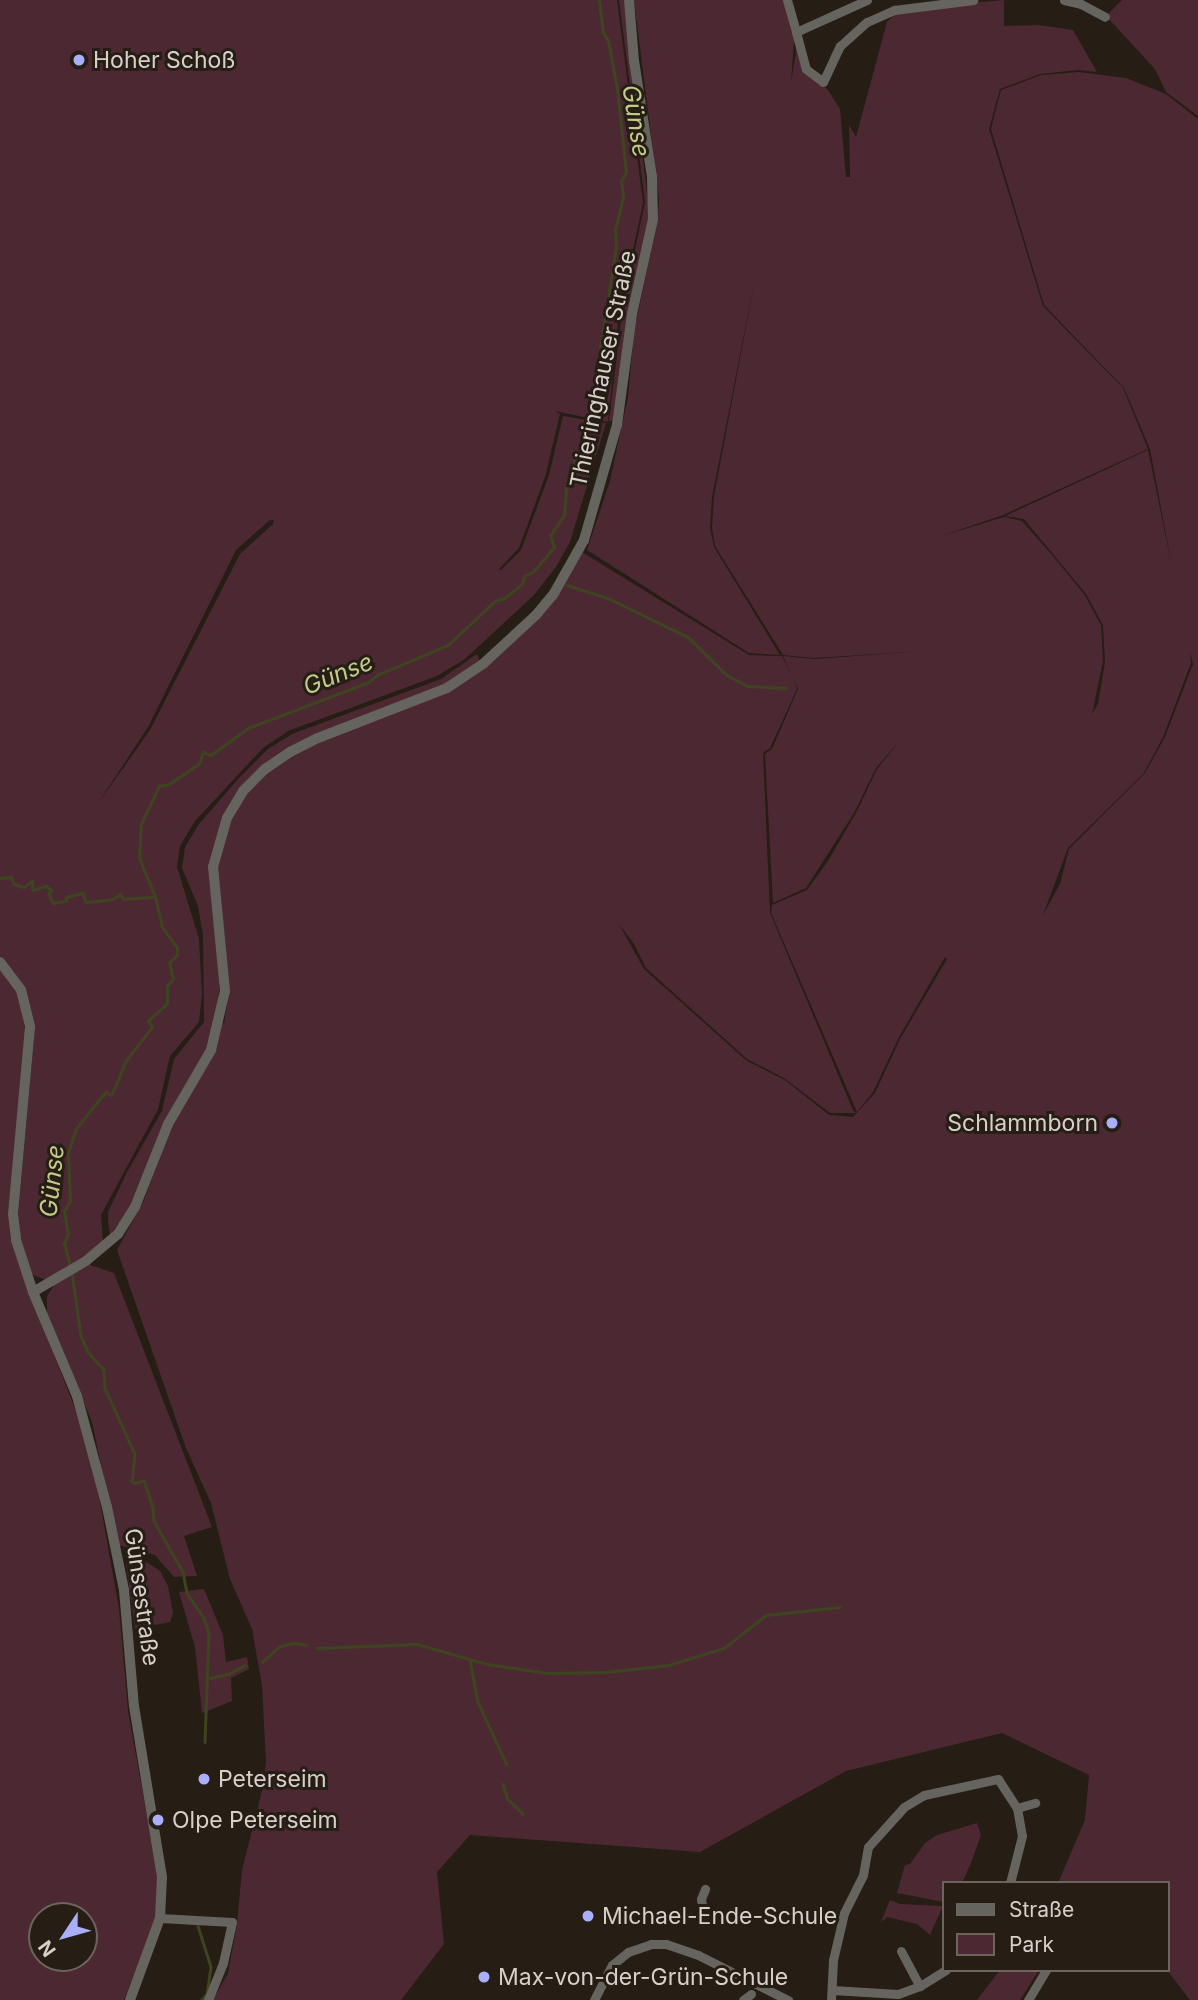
<!DOCTYPE html>
<meta charset="utf-8">
<style>
body{margin:0}
#map{position:relative;width:1198px;height:2000px;overflow:hidden;background:#261d15;font-family:Inter,sans-serif}
div>[style]{position:absolute}
[style*='--x']{left:calc(var(--x)*1px);top:calc(var(--y)*1px);width:calc(var(--w)*1px);rotate:calc(var(--a)*1deg)}
.green>*{inset:0;background:#4c2932}
.stream>*{height:2.5px;margin:-1.25px;padding:0 1.25px;transform-origin:1.25px;border-radius:1.25px;background:#3f4420}
.minor>*{height:9px;margin:-4.5px;padding:0 4.5px;transform-origin:4.5px;border-radius:4.5px;background:#66645f}
.tertiary>*{height:10px;margin:-5px;padding:0 5px;transform-origin:5px;border-radius:5px;background:#66645f}
.dots>*{width:19px;height:19px;translate:-50% -50%;box-sizing:border-box;border:4px solid #261d15;border-radius:50%}
span{translate:-50% -50%;white-space:nowrap;text-align:center;line-height:1.15;-webkit-text-stroke:6px #261d15;paint-order:stroke}
.poi-label{font-size:23px;color:#d6d0cb}
.left{translate:0 -50%;text-align:left}
.right{translate:-100% -50%;text-align:right}
.street-label{font-size:23px;color:#d6d0cb}
.water-label{font-size:24px;color:#c0cb8a;font-style:italic}
.legend{position:absolute;left:942px;top:1881px;width:228px;height:91px;box-sizing:border-box;background:#261d15;border:2px solid #6c655e;margin:0;padding:9px 12px;list-style:none;font-size:21px;color:#d6d0cb}
.legend li{display:flex;align-items:center;gap:14px;height:35px}
.legend b{width:35px;border:2px solid #6c655e}
.north{position:absolute;left:28px;top:1902px;width:70px;height:70px;box-sizing:border-box;background:#261d15;border:2px solid #6c655e;border-radius:50%;rotate:234deg;font-size:19px;font-weight:700;line-height:28px;text-align:center;color:#d6d0cb}
.north::after{content:'';display:block;margin:auto;width:24px;height:32px;background:#aaaffb;clip-path:polygon(50% 0,100% 100%,50% 72%,0 100%)}
</style>
<div id="map">
<div class="green">
<i style="clip-path:polygon(evenodd,0 0,617px 0,643px 203px,619px 314px,608px 422px,555px 411px,560px 414px,545px 477px,519px 548px,499px 569px,501px 570px,521px 550px,549px 475px,563px 416px,606px 423px,570px 542px,556px 567px,533px 596px,465px 659px,437px 676px,288px 731px,263px 748px,195px 821px,180px 846px,177px 867px,199px 939px,202px 994px,199px 1022px,170px 1056px,158px 1109px,101px 1215px,103px 1243px,84px 1259px,47px 1280px,30px 1274px,20px 1241px,18px 1216px,34px 1038px,31px 1015px,24px 988px,0 956px,0 0,270px 520px,274px 520px,273px 524px,240px 554px,150px 730px,97px 805px,148px 727px,236px 550px,270px 520px)"></i>
<i style="clip-path:polygon(619px 0,624px 0,650px 218px,613px 421px,609px 421px,622px 313px,645px 202px)"></i>
<i style="clip-path:polygon(evenodd,634px 0,784px 0,794px 40px,791px 82px,797px 47px,802px 67px,828px 90px,840px 109px,846px 177px,850px 177px,849px 125px,856px 137px,887px 22px,900px 9px,1004px 0,1004px 26px,1038px 25px,1073px 30px,1097px 72px,1078px 70px,1040px 74px,1000px 89px,989px 129px,1043px 306px,1123px 388px,1148px 449px,1003px 515px,941px 536px,1004px 517px,1022px 521px,1053px 556px,1084px 594px,1101px 625px,1103px 661px,1092px 714px,1098px 704px,1105px 662px,1103px 625px,1086px 594px,1024px 519px,1005px 516px,1148px 450px,1172px 567px,1150px 449px,1124px 388px,1044px 305px,991px 129px,1001px 90px,1041px 75px,1079px 72px,1126px 78px,1166px 94px,1198px 119px,1198px 2000px,1190px 2000px,1167px 1970px,1168px 1883px,1058px 1883px,1085px 1820px,1089px 1775px,1002px 1733px,846px 1771px,700px 1852px,470px 1835px,437px 1872px,444px 1944px,401px 2000px,213px 2000px,228px 1973px,237px 1924px,242px 1870px,263px 1787px,266px 1762px,262px 1685px,252px 1629px,230px 1579px,211px 1503px,186px 1448px,117px 1250px,144px 1200px,171px 1126px,167px 1119px,131px 1207px,110px 1235px,108px 1221px,108px 1212px,127px 1172px,162px 1111px,174px 1059px,204px 1022px,203px 935px,198px 906px,182px 868px,185px 847px,199px 824px,239px 778px,268px 749px,292px 734px,441px 679px,477px 654px,480px 662px,444px 686px,316px 735px,262px 766px,240px 789px,223px 817px,209px 868px,221px 968px,216px 1022px,224px 1023px,229px 993px,216px 885px,217px 865px,221px 843px,245px 793px,266px 770px,319px 741px,446px 692px,483px 667px,542px 612px,582px 552px,749px 655px,782px 656px,795px 682px,797px 689px,770px 748px,763px 753px,770px 913px,853px 1110px,856px 1113px,830px 1113px,784px 1078px,747px 1059px,646px 968px,634px 944px,619px 924px,644px 969px,747px 1061px,785px 1080px,829px 1115px,853px 1117px,875px 1093px,900px 1039px,947px 959px,945px 957px,899px 1037px,873px 1092px,857px 1112px,771px 913px,772px 905px,807px 890px,828px 861px,856px 813px,877px 769px,902px 738px,876px 768px,854px 813px,806px 888px,773px 903px,765px 754px,772px 749px,798px 689px,783px 656px,815px 659px,923px 651px,814px 658px,783px 655px,715px 546px,712px 528px,714px 496px,756px 274px,712px 497px,710px 528px,714px 547px,780px 655px,749px 653px,587px 550px,610px 481px,628px 397px,634px 331px,658px 219px,659px 199px,634px 0,1190px 652px,1193px 664px,1165px 737px,1145px 773px,1069px 849px,1060px 884px,1043px 915px,1068px 848px,1144px 773px,1163px 737px,1191px 663px,1190px 652px)"></i>
<i style="clip-path:polygon(1122px 0,1198px 0,1198px 116px,1166px 92px,1155px 69px,1106px 16px)"></i>
<i style="clip-path:polygon(evenodd,0 964px,18px 990px,27px 1041px,8px 1213px,31px 1297px,82px 1426px,95px 1474px,119px 1609px,128px 1711px,158px 1877px,156px 1918px,124px 2000px,0 2000px,0 964px,42px 1916px,84px 1916px,84px 1958px,42px 1958px,42px 1916px)"></i>
<i style="clip-path:polygon(90px 1265px,114px 1273px,212px 1527px,184px 1536px,197px 1576px,174px 1577px,155px 1555px,118px 1545px,92px 1422px,47px 1313px,47px 1296px,55px 1284px)"></i>
<i style="clip-path:polygon(137px 1561px,148px 1563px,160px 1571px,168px 1586px,173px 1613px,170px 1622px,135px 1629px,126px 1564px)"></i>
<i style="clip-path:polygon(204px 1589px,223px 1635px,226px 1662px,247px 1657px,249px 1669px,231px 1678px,232px 1701px,202px 1713px,195px 1647px,179px 1592px)"></i>
<i style="clip-path:polygon(977px 1823px,981px 1835px,971px 1863px,962px 1883px,944px 1883px,944px 1902px,897px 1893px,905px 1865px,910px 1864px,925px 1843px,937px 1835px)"></i>
<i style="clip-path:polygon(890px 1900px,900px 1904px,943px 1906px,930px 1935px,917px 1924px,887px 1917px,881px 1922px)"></i>
<i style="clip-path:polygon(1000px 1970px,1039px 1970px,1020px 2000px,977px 2000px)"></i>
</div>
<div class="stream">
<i style="--x:590;--y:413;--w:168;--a:-81.1"></i>
<i style="--x:616;--y:247;--w:17;--a:-93"></i>
<i style="--x:615;--y:230;--w:34;--a:-76"></i>
<i style="--x:623;--y:197;--w:16;--a:-97"></i>
<i style="--x:621;--y:181;--w:10;--a:-61"></i>
<i style="--x:626;--y:172;--w:83;--a:-96.2"></i>
<i style="--x:617;--y:89;--w:49;--a:-100.6"></i>
<i style="--x:608;--y:41;--w:9;--a:-122"></i>
<i style="--x:603;--y:33;--w:33;--a:-97"></i>
<i style="--x:567;--y:585;--w:43;--a:17.6"></i>
<i style="--x:608;--y:598;--w:89;--a:26"></i>
<i style="--x:688;--y:637;--w:54;--a:44.3"></i>
<i style="--x:727;--y:675;--w:24;--a:28"></i>
<i style="--x:748;--y:686;--w:38;--a:3"></i>
<i style="--x:0;--y:878;--w:11;--a:-5"></i>
<i style="--x:11;--y:877;--w:8;--a:67"></i>
<i style="--x:14;--y:884;--w:10;--a:17"></i>
<i style="--x:24;--y:887;--w:10;--a:-37"></i>
<i style="--x:32;--y:881;--w:9;--a:84"></i>
<i style="--x:33;--y:890;--w:14;--a:-17"></i>
<i style="--x:46;--y:886;--w:7;--a:34"></i>
<i style="--x:52;--y:890;--w:5;--a:127"></i>
<i style="--x:49;--y:894;--w:10;--a:66"></i>
<i style="--x:53;--y:903;--w:13;--a:-9"></i>
<i style="--x:66;--y:901;--w:4;--a:-90"></i>
<i style="--x:66;--y:897;--w:17;--a:-13"></i>
<i style="--x:83;--y:893;--w:9;--a:72"></i>
<i style="--x:86;--y:902;--w:27;--a:-6"></i>
<i style="--x:113;--y:899;--w:9;--a:-36"></i>
<i style="--x:120;--y:894;--w:6;--a:51"></i>
<i style="--x:124;--y:899;--w:31;--a:-4"></i>
<i style="--x:70;--y:1266;--w:23;--a:-105"></i>
<i style="--x:64;--y:1244;--w:11;--a:-68"></i>
<i style="--x:68;--y:1234;--w:23;--a:-100"></i>
<i style="--x:64;--y:1211;--w:12;--a:-59"></i>
<i style="--x:70;--y:1201;--w:48;--a:-92.4"></i>
<i style="--x:68;--y:1153;--w:25;--a:-72"></i>
<i style="--x:76;--y:1129;--w:42;--a:-51.8"></i>
<i style="--x:102;--y:1096;--w:6;--a:-45"></i>
<i style="--x:106;--y:1092;--w:6;--a:31"></i>
<i style="--x:111;--y:1095;--w:9;--a:-63"></i>
<i style="--x:115;--y:1087;--w:27;--a:-68"></i>
<i style="--x:125;--y:1062;--w:44;--a:-52.4"></i>
<i style="--x:152;--y:1027;--w:7;--a:-124"></i>
<i style="--x:148;--y:1021;--w:26;--a:-43"></i>
<i style="--x:167;--y:1003;--w:17;--a:-90"></i>
<i style="--x:167;--y:986;--w:9;--a:-49"></i>
<i style="--x:173;--y:979;--w:16;--a:-104"></i>
<i style="--x:169;--y:963;--w:11;--a:-45"></i>
<i style="--x:177;--y:955;--w:7;--a:-90"></i>
<i style="--x:177;--y:948;--w:26;--a:-126"></i>
<i style="--x:162;--y:927;--w:31;--a:-103"></i>
<i style="--x:155;--y:897;--w:42;--a:-112.3"></i>
<i style="--x:139;--y:858;--w:34;--a:-87"></i>
<i style="--x:141;--y:824;--w:42;--a:-64.7"></i>
<i style="--x:159;--y:786;--w:10;--a:-11"></i>
<i style="--x:169;--y:784;--w:36;--a:-34"></i>
<i style="--x:199;--y:764;--w:13;--a:-72"></i>
<i style="--x:203;--y:752;--w:9;--a:21"></i>
<i style="--x:211;--y:755;--w:46;--a:-36.1"></i>
<i style="--x:248;--y:728;--w:129;--a:-20.8"></i>
<i style="--x:369;--y:682;--w:11;--a:-41"></i>
<i style="--x:377;--y:675;--w:77;--a:-22.9"></i>
<i style="--x:448;--y:645;--w:66;--a:-43.2"></i>
<i style="--x:496;--y:600;--w:7;--a:-8"></i>
<i style="--x:503;--y:599;--w:24;--a:-38"></i>
<i style="--x:522;--y:584;--w:8;--a:-76"></i>
<i style="--x:524;--y:576;--w:11;--a:-27"></i>
<i style="--x:534;--y:571;--w:31;--a:-50"></i>
<i style="--x:554;--y:547;--w:12;--a:-110"></i>
<i style="--x:550;--y:536;--w:25;--a:-56"></i>
<i style="--x:564;--y:515;--w:33;--a:-85"></i>
<i style="--x:567;--y:482;--w:13;--a:-45"></i>
<i style="--x:576;--y:473;--w:12;--a:-95"></i>
<i style="--x:575;--y:461;--w:9;--a:-49"></i>
<i style="--x:581;--y:454;--w:32;--a:-77"></i>
<i style="--x:72;--y:1272;--w:65;--a:82"></i>
<i style="--x:81;--y:1336;--w:17;--a:66"></i>
<i style="--x:88;--y:1352;--w:24;--a:48"></i>
<i style="--x:104;--y:1370;--w:18;--a:87"></i>
<i style="--x:105;--y:1388;--w:72;--a:65.6"></i>
<i style="--x:135;--y:1454;--w:27;--a:96"></i>
<i style="--x:132;--y:1481;--w:4;--a:34"></i>
<i style="--x:135;--y:1483;--w:9;--a:-18"></i>
<i style="--x:144;--y:1480;--w:28;--a:72"></i>
<i style="--x:153;--y:1507;--w:14;--a:86"></i>
<i style="--x:154;--y:1521;--w:59;--a:60.4"></i>
<i style="--x:183;--y:1572;--w:21;--a:79"></i>
<i style="--x:187;--y:1593;--w:30;--a:56"></i>
<i style="--x:204;--y:1618;--w:16;--a:72"></i>
<i style="--x:209;--y:1633;--w:109;--a:92.1"></i>
<i style="--x:317;--y:1648;--w:100;--a:-2.3"></i>
<i style="--x:417;--y:1644;--w:73;--a:15.9"></i>
<i style="--x:487;--y:1664;--w:62;--a:8.4"></i>
<i style="--x:548;--y:1673;--w:58;--a:-1"></i>
<i style="--x:606;--y:1672;--w:63;--a:-6.3"></i>
<i style="--x:669;--y:1665;--w:58;--a:-17.2"></i>
<i style="--x:724;--y:1648;--w:53;--a:-38.2"></i>
<i style="--x:766;--y:1615;--w:74;--a:-6.2"></i>
<i style="--x:470;--y:1660;--w:43;--a:79.2"></i>
<i style="--x:478;--y:1702;--w:69;--a:65.3"></i>
<i style="--x:262;--y:1662;--w:24;--a:-42"></i>
<i style="--x:280;--y:1646;--w:14;--a:-12"></i>
<i style="--x:294;--y:1643;--w:12;--a:9"></i>
<i style="--x:210;--y:1678;--w:18;--a:-13"></i>
<i style="--x:228;--y:1674;--w:19;--a:-28"></i>
<i style="--x:503;--y:1784;--w:16;--a:72"></i>
<i style="--x:508;--y:1799;--w:21;--a:45"></i>
<i style="--x:198;--y:1926;--w:43;--a:72.4"></i>
<i style="--x:211;--y:1967;--w:27;--a:98"></i>
<i style="--x:207;--y:1994;--w:8;--a:130"></i>
</div>
<div class="minor">
<i style="--x:787;--y:0;--w:33;--a:74"></i>
<i style="--x:796;--y:32;--w:78;--a:-24.3"></i>
<i style="--x:1064;--y:0;--w:17;--a:13"></i>
<i style="--x:1081;--y:4;--w:27;--a:28"></i>
<i style="--x:796;--y:32;--w:38;--a:75"></i>
<i style="--x:806;--y:69;--w:21;--a:37"></i>
<i style="--x:823;--y:82;--w:40;--a:-65"></i>
<i style="--x:840;--y:46;--w:36;--a:-42"></i>
<i style="--x:867;--y:22;--w:30;--a:-24"></i>
<i style="--x:894;--y:10;--w:80;--a:-7.2"></i>
<i style="--x:1017;--y:1808;--w:19;--a:-16"></i>
<i style="--x:704;--y:1915;--w:16;--a:-101"></i>
<i style="--x:701;--y:1899;--w:11;--a:-68"></i>
<i style="--x:160;--y:1918;--w:72;--a:3.2"></i>
<i style="--x:232;--y:1922;--w:42;--a:102.4"></i>
<i style="--x:223;--y:1963;--w:40;--a:112"></i>
<i style="--x:901;--y:1951;--w:40;--a:62"></i>
<i style="--x:832;--y:1990;--w:66;--a:3.5"></i>
<i style="--x:898;--y:1994;--w:23;--a:-20"></i>
<i style="--x:920;--y:1986;--w:31;--a:-32"></i>
<i style="--x:594;--y:2000;--w:39;--a:-63"></i>
<i style="--x:612;--y:1965;--w:21;--a:-39"></i>
<i style="--x:628;--y:1952;--w:24;--a:-19"></i>
<i style="--x:651;--y:1944;--w:15;--a:0"></i>
<i style="--x:666;--y:1944;--w:34;--a:19"></i>
<i style="--x:698;--y:1955;--w:101;--a:26.6"></i>
<i style="--x:743;--y:2000;--w:10;--a:-37"></i>
<i style="--x:831;--y:2000;--w:40;--a:-87.1"></i>
<i style="--x:833;--y:1960;--w:48;--a:-76.8"></i>
<i style="--x:844;--y:1913;--w:42;--a:-63.4"></i>
<i style="--x:863;--y:1875;--w:28;--a:-80"></i>
<i style="--x:868;--y:1847;--w:54;--a:-48"></i>
<i style="--x:904;--y:1807;--w:23;--a:-31"></i>
<i style="--x:924;--y:1795;--w:76;--a:-12.2"></i>
<i style="--x:998;--y:1779;--w:35;--a:57"></i>
<i style="--x:1017;--y:1808;--w:28;--a:80"></i>
<i style="--x:1022;--y:1836;--w:49;--a:104.3"></i>
<i style="--x:1028;--y:2000;--w:35;--a:-59"></i>
</div>
<div class="tertiary">
<i style="--x:0;--y:962;--w:35;--a:53"></i>
<i style="--x:21;--y:990;--w:38;--a:76"></i>
<i style="--x:30;--y:1027;--w:188;--a:95.2"></i>
<i style="--x:13;--y:1214;--w:26;--a:83"></i>
<i style="--x:16;--y:1240;--w:55;--a:71.9"></i>
<i style="--x:33;--y:1292;--w:113;--a:67.1"></i>
<i style="--x:77;--y:1396;--w:115;--a:74.9"></i>
<i style="--x:107;--y:1507;--w:85;--a:78.4"></i>
<i style="--x:124;--y:1590;--w:116;--a:85.1"></i>
<i style="--x:134;--y:1706;--w:173;--a:80.7"></i>
<i style="--x:162;--y:1877;--w:41;--a:92.8"></i>
<i style="--x:160;--y:1918;--w:87;--a:110.1"></i>
<i style="--x:33;--y:1292;--w:61;--a:-30.3"></i>
<i style="--x:86;--y:1261;--w:42;--a:-40.2"></i>
<i style="--x:118;--y:1234;--w:32;--a:-58"></i>
<i style="--x:135;--y:1207;--w:89;--a:-68.3"></i>
<i style="--x:168;--y:1124;--w:86;--a:-59.8"></i>
<i style="--x:211;--y:1050;--w:61;--a:-76.7"></i>
<i style="--x:225;--y:991;--w:125;--a:-95.5"></i>
<i style="--x:213;--y:867;--w:51;--a:-74.1"></i>
<i style="--x:227;--y:818;--w:31;--a:-59"></i>
<i style="--x:243;--y:791;--w:31;--a:-45"></i>
<i style="--x:265;--y:769;--w:30;--a:-34"></i>
<i style="--x:290;--y:752;--w:31;--a:-27"></i>
<i style="--x:318;--y:738;--w:138;--a:-21.2"></i>
<i style="--x:447;--y:688;--w:43;--a:-33.7"></i>
<i style="--x:483;--y:664;--w:72;--a:-42.8"></i>
<i style="--x:536;--y:615;--w:26;--a:-50"></i>
<i style="--x:553;--y:595;--w:63;--a:-60.6"></i>
<i style="--x:584;--y:540;--w:120;--a:-74"></i>
<i style="--x:617;--y:425;--w:112;--a:-82.3"></i>
<i style="--x:632;--y:314;--w:97;--a:-77.5"></i>
<i style="--x:653;--y:219;--w:42;--a:-91.4"></i>
<i style="--x:652;--y:177;--w:117;--a:-98.8"></i>
<i style="--x:634;--y:61;--w:61;--a:-94.7"></i>
</div>
<div class="dots">
<i style="left:79px;top:60px;background:#aaaffb"></i>
<i style="left:1112px;top:1123px;background:#aaaffb"></i>
<i style="left:204px;top:1779px;background:#aaaffb"></i>
<i style="left:158px;top:1820px;background:#aaaffb"></i>
<i style="left:588px;top:1916px;background:#aaaffb"></i>
<i style="left:484px;top:1977px;background:#aaaffb"></i>
</div>
<div class="poi-label">
<span class="left" style="left:93px;top:60px">Hoher Schoß</span>
<span class="right" style="left:1098px;top:1123px">Schlammborn</span>
<span class="left" style="left:218px;top:1779px">Peterseim</span>
<span class="left" style="left:172px;top:1820px">Olpe Peterseim</span>
<span class="left" style="left:602px;top:1916px">Michael-Ende-Schule</span>
<span class="left" style="left:498px;top:1977px">Max-von-der-Grün-Schule</span>
</div>
<div class="street-label">
<span style="left:603px;top:369px;rotate:-78deg">Thieringhauser Straße</span>
<span style="left:142px;top:1597px;rotate:82deg">Günsestraße</span>
</div>
<div class="water-label">
<span style="left:636px;top:121px;rotate:81deg">Günse</span>
<span style="left:338px;top:674px;rotate:-22deg">Günse</span>
<span style="left:52px;top:1181px;rotate:-84deg">Günse</span>
</div>
<ul class="legend">
<li><b style="height:9px;background:#66645f"></b>Straße</li>
<li><b style="height:19px;background:#4c2932"></b>Park</li>
</ul>
<div class="north">N</div>
</div>
